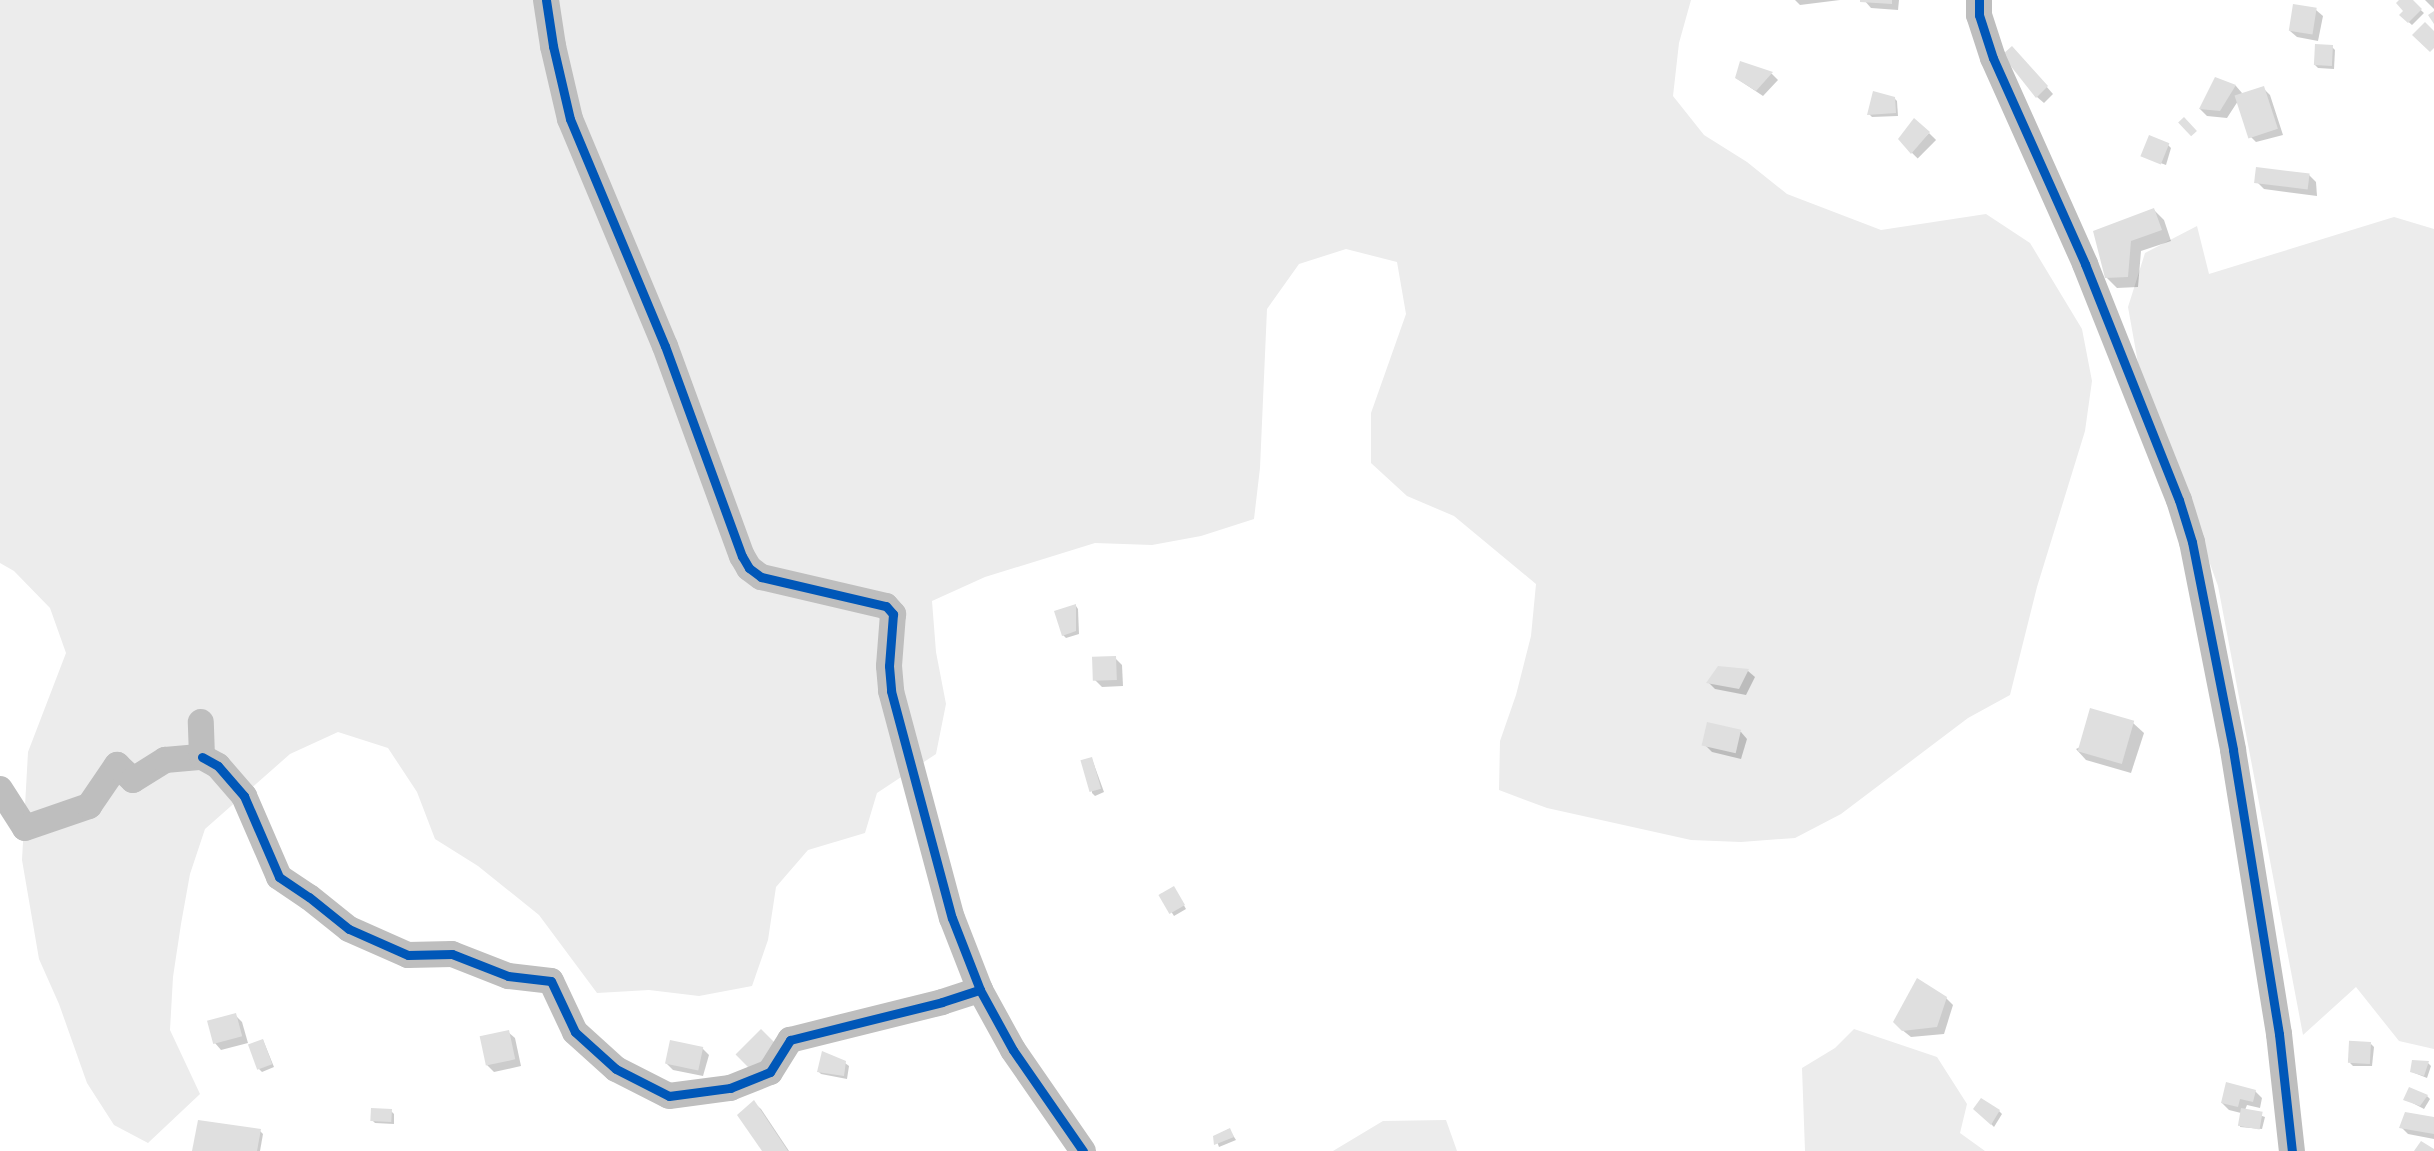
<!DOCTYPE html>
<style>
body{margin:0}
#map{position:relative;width:2434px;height:1151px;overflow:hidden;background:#fff;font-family:Arial,sans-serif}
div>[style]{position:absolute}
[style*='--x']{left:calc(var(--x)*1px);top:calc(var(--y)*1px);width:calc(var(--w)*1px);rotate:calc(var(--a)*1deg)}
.green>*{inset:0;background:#ececec}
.shadow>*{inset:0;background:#0003;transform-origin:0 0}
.building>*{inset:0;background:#dfdfdf;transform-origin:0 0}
.minor>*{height:26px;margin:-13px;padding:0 13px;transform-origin:13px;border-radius:13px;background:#bebebe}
.cycleway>*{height:9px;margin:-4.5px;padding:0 4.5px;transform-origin:4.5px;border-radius:4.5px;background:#0057b8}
span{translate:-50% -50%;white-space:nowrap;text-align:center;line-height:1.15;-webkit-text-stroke:6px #fff;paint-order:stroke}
</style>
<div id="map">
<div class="green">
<i style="clip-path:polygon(0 0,1691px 0,1679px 43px,1673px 96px,1704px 135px,1747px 162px,1787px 194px,1881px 230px,1986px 214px,2030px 243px,2082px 329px,2092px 381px,2085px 431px,2037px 587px,2010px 695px,1968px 718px,1841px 814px,1795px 838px,1741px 842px,1691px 840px,1547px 808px,1499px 790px,1500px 741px,1516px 695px,1531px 636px,1536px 584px,1454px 516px,1407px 496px,1371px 463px,1371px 413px,1406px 314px,1397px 262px,1346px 249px,1299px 264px,1267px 309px,1260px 468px,1254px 519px,1201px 536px,1152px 545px,1095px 543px,985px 577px,932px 601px,936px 652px,946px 704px,936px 754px,877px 793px,865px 833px,808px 850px,776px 887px,768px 940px,752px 986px,699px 996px,649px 990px,597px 993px,539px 915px,478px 866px,435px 839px,417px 792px,388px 748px,338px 732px,290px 754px,205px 829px,190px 874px,181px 924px,173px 977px,170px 1030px,200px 1094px,148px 1143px,114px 1125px,87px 1083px,59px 1004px,39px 959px,22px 860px,28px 752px,66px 653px,50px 608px,14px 571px,0 563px)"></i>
<i style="clip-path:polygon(2394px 217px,2434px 229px,2434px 1049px,2399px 1041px,2356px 987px,2303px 1035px,2218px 586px,2138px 363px,2128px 307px,2145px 253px,2197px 226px,2209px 274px)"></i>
<i style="clip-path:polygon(1854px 1029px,1937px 1057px,1967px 1104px,1960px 1133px,1985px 1151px,1805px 1151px,1802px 1068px,1835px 1048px)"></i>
<i style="clip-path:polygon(1446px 1120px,1457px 1151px,1333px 1151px,1383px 1121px)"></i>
</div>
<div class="shadow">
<i style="clip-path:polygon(1795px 0,1840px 0,1800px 5px)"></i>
<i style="clip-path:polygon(1864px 0,1899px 0,1898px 10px,1871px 8px)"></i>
<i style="clip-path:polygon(2401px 0,2410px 0,2424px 13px,2412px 25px,2401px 15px,2406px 11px)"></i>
<i style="clip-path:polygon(2425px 0,2434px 0,2434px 9px)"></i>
<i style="clip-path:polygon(2316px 10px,2323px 16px,2318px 41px,2297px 37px,2290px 31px)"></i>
<i style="clip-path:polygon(2332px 47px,2335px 50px,2334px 69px,2318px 68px,2315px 65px)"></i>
<i style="clip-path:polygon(2019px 55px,2053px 94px,2044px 103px,2037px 97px)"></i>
<i style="clip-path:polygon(1741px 63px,1772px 74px,1778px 80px,1763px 96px,1736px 78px)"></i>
<i style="clip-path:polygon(2215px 79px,2236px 86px,2242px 93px,2240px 97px,2263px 88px,2270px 95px,2283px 135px,2256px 142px,2249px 135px,2238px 101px,2227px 118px,2207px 116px,2200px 109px)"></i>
<i style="clip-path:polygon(1894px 98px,1897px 101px,1898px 116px,1872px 117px,1869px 114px)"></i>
<i style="left:1929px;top:133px;width:10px;height:26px;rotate:45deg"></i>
<i style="clip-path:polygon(2168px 145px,2171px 148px,2166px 165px,2144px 157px)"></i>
<i style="clip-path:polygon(2309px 175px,2316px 182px,2317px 196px,2264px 189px,2257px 182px)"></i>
<i style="clip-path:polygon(2154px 210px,2164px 220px,2171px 241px,2141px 251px,2138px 287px,2117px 288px,2106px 277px,2094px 232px)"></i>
<i style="clip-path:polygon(1076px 606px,1078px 609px,1079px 634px,1066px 638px,1063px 635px)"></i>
<i style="clip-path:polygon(1115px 658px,1122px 665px,1123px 686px,1102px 687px,1095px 680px)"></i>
<i style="clip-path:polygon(1719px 668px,1748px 671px,1755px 677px,1746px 695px,1715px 689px,1708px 682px)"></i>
<i style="clip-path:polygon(2133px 723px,2144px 733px,2131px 773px,2086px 760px,2076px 749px)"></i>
<i style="clip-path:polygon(1708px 724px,1741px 732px,1747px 739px,1741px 759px,1712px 752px,1705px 745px)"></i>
<i style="clip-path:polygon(1092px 759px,1104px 792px,1095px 796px,1092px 793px)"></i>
<i style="clip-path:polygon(1176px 891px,1186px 909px,1174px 916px,1160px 894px)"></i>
<i style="clip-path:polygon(1946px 998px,1953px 1005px,1944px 1034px,1911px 1037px,1901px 1029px)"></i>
<i style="clip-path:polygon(235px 1015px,242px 1022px,248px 1043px,221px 1050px,215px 1043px,209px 1021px)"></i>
<i style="clip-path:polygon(508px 1032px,515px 1038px,521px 1066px,494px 1072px,487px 1065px)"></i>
<i style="clip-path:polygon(263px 1040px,274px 1067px,262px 1072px,259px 1069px)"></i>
<i style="clip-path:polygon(2371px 1044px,2374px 1047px,2372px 1066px,2353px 1066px,2350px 1063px)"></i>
<i style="clip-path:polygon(702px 1048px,709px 1055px,703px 1076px,673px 1070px,666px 1063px)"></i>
<i style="clip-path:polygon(845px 1063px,849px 1066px,847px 1079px,821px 1074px,818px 1071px)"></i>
<i style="clip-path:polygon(2428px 1063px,2431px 1066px,2427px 1078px,2412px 1072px)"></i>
<i style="clip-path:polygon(2255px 1091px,2262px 1098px,2260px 1108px,2247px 1105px,2245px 1110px,2265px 1117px,2262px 1129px,2240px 1127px,2241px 1113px,2229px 1110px,2222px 1103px)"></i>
<i style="clip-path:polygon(2427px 1096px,2430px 1099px,2424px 1109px,2405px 1099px)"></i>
<i style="clip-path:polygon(754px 1103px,761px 1109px,789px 1151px,764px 1151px)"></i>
<i style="clip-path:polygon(1975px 1108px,1999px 1111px,2002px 1114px,1994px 1127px)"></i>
<i style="clip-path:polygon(391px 1111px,394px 1114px,394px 1124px,375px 1123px,372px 1120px)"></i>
<i style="clip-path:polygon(2434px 1119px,2434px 1139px,2408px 1134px,2401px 1127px)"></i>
<i style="clip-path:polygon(1229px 1129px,1236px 1140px,1219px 1147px,1215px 1136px)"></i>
<i style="clip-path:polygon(260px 1131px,263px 1134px,260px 1151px,193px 1151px)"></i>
</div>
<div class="building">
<i style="clip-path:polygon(1860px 0,1892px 0,1892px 4px,1860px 2px)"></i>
<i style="clip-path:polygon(2399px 0,2413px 0,2422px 9px,2408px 23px,2399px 15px,2403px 11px,2396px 3px)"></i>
<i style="left:2293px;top:4px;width:24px;height:27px;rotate:9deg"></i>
<i style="clip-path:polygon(2434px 11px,2434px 24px,2428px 15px)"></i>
<i style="clip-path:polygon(2425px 22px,2434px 31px,2434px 48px,2430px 52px,2412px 35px)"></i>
<i style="left:2315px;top:44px;width:18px;height:21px;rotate:3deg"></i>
<i style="clip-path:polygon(2012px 46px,2048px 86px,2036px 98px,2002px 55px)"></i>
<i style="clip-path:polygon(1740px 61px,1773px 72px,1756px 91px,1735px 78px)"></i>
<i style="clip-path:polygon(2215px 77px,2236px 85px,2220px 111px,2199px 109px)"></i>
<i style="left:2264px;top:86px;width:45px;height:31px;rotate:72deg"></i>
<i style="clip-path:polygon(1873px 91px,1895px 97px,1896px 113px,1867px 115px)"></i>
<i style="left:2184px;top:117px;width:19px;height:8px;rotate:47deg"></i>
<i style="clip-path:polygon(1914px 118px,1930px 132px,1911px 154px,1898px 139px)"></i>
<i style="left:2149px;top:135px;width:22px;height:23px;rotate:22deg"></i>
<i style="left:2256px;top:167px;width:54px;height:16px;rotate:7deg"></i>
<i style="clip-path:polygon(2154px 208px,2162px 230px,2131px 241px,2128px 277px,2105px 278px,2093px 231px)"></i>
<i style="clip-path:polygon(1076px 604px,1076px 631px,1062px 636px,1054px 611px)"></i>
<i style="left:1116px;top:656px;width:24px;height:24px;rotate:88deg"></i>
<i style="clip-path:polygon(1718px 666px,1749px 669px,1739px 689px,1706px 683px)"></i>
<i style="left:2090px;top:708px;width:46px;height:45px;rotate:16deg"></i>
<i style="left:1707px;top:722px;width:35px;height:24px;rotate:13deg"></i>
<i style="left:1092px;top:757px;width:33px;height:12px;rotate:74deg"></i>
<i style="left:1174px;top:886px;width:22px;height:18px;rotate:60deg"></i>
<i style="clip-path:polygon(1917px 978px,1947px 997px,1937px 1027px,1902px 1031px,1893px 1022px)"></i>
<i style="left:236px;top:1013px;width:24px;height:30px;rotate:75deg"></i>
<i style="left:761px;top:1029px;width:24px;height:36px;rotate:45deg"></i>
<i style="left:509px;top:1030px;width:30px;height:30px;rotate:78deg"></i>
<i style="left:263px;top:1039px;width:27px;height:16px;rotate:70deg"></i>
<i style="left:670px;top:1040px;width:34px;height:24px;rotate:12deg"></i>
<i style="left:2371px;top:1042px;width:22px;height:22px;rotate:93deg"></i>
<i style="clip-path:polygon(822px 1051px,846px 1061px,844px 1076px,817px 1072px)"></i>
<i style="clip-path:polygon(2412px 1060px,2429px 1061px,2424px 1076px,2410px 1072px)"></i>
<i style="clip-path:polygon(2226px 1082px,2256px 1090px,2253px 1102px,2240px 1099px,2238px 1107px,2221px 1103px)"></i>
<i style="clip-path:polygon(2409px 1087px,2428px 1095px,2420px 1106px,2403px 1100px)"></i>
<i style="clip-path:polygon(1981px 1098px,2000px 1110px,1991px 1125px,1973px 1109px)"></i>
<i style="clip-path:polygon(754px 1100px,788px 1151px,762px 1151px,737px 1115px)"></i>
<i style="left:371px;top:1108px;width:21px;height:13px;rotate:3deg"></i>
<i style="left:2241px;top:1108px;width:22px;height:18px;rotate:10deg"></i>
<i style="clip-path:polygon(2405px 1112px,2434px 1117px,2434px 1134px,2399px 1128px)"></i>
<i style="clip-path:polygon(198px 1120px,261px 1129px,257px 1151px,192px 1151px)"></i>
<i style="clip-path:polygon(1230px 1128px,1234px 1137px,1214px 1145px,1213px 1136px)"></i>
<i style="clip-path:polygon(2421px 1141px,2434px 1149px,2434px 1151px,2414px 1151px)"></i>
</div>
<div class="minor">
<i style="--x:546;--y:0;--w:47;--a:81.3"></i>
<i style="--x:553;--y:46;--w:75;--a:76.9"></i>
<i style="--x:570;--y:119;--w:246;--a:67.3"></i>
<i style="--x:665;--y:346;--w:224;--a:69.9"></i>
<i style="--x:742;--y:556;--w:14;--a:60"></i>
<i style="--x:749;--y:568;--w:15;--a:37"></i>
<i style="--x:761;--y:577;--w:128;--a:13.1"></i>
<i style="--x:886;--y:606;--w:11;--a:49"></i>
<i style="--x:893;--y:614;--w:52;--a:94.4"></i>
<i style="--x:889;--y:666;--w:25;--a:85"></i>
<i style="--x:891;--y:691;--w:235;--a:75"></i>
<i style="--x:952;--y:918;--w:77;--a:68.7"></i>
<i style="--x:980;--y:990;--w:68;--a:61.2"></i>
<i style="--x:1013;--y:1050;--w:123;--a:55.3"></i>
<i style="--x:1979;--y:0;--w:15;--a:90"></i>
<i style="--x:1979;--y:15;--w:45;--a:72"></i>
<i style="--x:1993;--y:58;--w:226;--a:65.9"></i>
<i style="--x:2085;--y:264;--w:254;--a:68.3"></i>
<i style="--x:2179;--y:500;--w:44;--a:72.8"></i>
<i style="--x:2192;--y:542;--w:212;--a:78.8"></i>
<i style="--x:2233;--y:750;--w:288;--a:80.8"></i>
<i style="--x:2279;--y:1034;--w:118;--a:83.7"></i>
<i style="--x:202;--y:757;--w:18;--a:29"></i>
<i style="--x:218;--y:766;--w:40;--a:49"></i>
<i style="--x:244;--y:796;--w:88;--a:66.6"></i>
<i style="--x:279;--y:877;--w:36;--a:34"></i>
<i style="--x:309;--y:897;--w:51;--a:38.7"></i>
<i style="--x:349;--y:929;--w:64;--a:23.8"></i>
<i style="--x:408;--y:955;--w:44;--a:-1.3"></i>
<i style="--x:452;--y:954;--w:60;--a:21.4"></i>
<i style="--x:508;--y:976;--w:43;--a:6.6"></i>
<i style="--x:551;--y:981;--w:56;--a:64.8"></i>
<i style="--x:575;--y:1032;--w:55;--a:42.1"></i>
<i style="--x:616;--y:1069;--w:59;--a:27"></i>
<i style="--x:669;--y:1096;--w:62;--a:-7.5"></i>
<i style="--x:730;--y:1088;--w:43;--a:-21.8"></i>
<i style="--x:770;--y:1072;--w:38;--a:-58"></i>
<i style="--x:790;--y:1040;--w:157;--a:-14"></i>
<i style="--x:942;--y:1002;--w:40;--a:-18"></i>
<i style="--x:0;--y:789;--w:46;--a:57.3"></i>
<i style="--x:25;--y:828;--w:68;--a:-19"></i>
<i style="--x:89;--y:806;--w:50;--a:-55.7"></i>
<i style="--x:117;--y:765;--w:22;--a:43"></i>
<i style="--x:133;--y:780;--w:38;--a:-32"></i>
<i style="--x:165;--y:760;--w:37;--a:-5"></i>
<i style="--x:202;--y:757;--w:35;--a:-92"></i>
</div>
<div class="cycleway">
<i style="--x:546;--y:0;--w:47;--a:81.3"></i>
<i style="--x:553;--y:46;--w:75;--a:76.9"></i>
<i style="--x:570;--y:119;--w:246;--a:67.3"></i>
<i style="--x:665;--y:346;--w:224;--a:69.9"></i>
<i style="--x:742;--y:556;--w:14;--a:60"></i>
<i style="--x:749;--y:568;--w:15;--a:37"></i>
<i style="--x:761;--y:577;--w:128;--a:13.1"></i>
<i style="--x:886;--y:606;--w:11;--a:49"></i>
<i style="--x:893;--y:614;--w:52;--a:94.4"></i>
<i style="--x:889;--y:666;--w:25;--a:85"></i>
<i style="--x:891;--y:691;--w:235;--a:75"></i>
<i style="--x:952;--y:918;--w:77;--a:68.7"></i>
<i style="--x:980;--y:990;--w:68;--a:61.2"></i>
<i style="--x:1013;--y:1050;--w:123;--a:55.3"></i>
<i style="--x:1979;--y:0;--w:15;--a:90"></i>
<i style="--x:1979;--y:15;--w:45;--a:72"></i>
<i style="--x:1993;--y:58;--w:226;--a:65.9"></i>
<i style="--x:2085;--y:264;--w:254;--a:68.3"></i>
<i style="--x:2179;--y:500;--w:44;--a:72.8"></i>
<i style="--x:2192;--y:542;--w:212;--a:78.8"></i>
<i style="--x:2233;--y:750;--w:288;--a:80.8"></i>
<i style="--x:2279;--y:1034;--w:118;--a:83.7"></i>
<i style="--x:202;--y:757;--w:18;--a:29"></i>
<i style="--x:218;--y:766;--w:40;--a:49"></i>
<i style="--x:244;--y:796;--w:88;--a:66.6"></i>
<i style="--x:279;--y:877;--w:36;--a:34"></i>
<i style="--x:309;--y:897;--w:51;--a:38.7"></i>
<i style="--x:349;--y:929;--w:64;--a:23.8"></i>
<i style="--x:408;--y:955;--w:44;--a:-1.3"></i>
<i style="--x:452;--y:954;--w:60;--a:21.4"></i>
<i style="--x:508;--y:976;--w:43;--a:6.6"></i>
<i style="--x:551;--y:981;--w:56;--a:64.8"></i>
<i style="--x:575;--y:1032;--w:55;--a:42.1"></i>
<i style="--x:616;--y:1069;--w:59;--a:27"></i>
<i style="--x:669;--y:1096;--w:62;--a:-7.5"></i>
<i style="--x:730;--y:1088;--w:43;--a:-21.8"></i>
<i style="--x:770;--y:1072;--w:38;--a:-58"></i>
<i style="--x:790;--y:1040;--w:157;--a:-14"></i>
<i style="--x:942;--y:1002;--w:40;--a:-18"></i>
</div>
</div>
